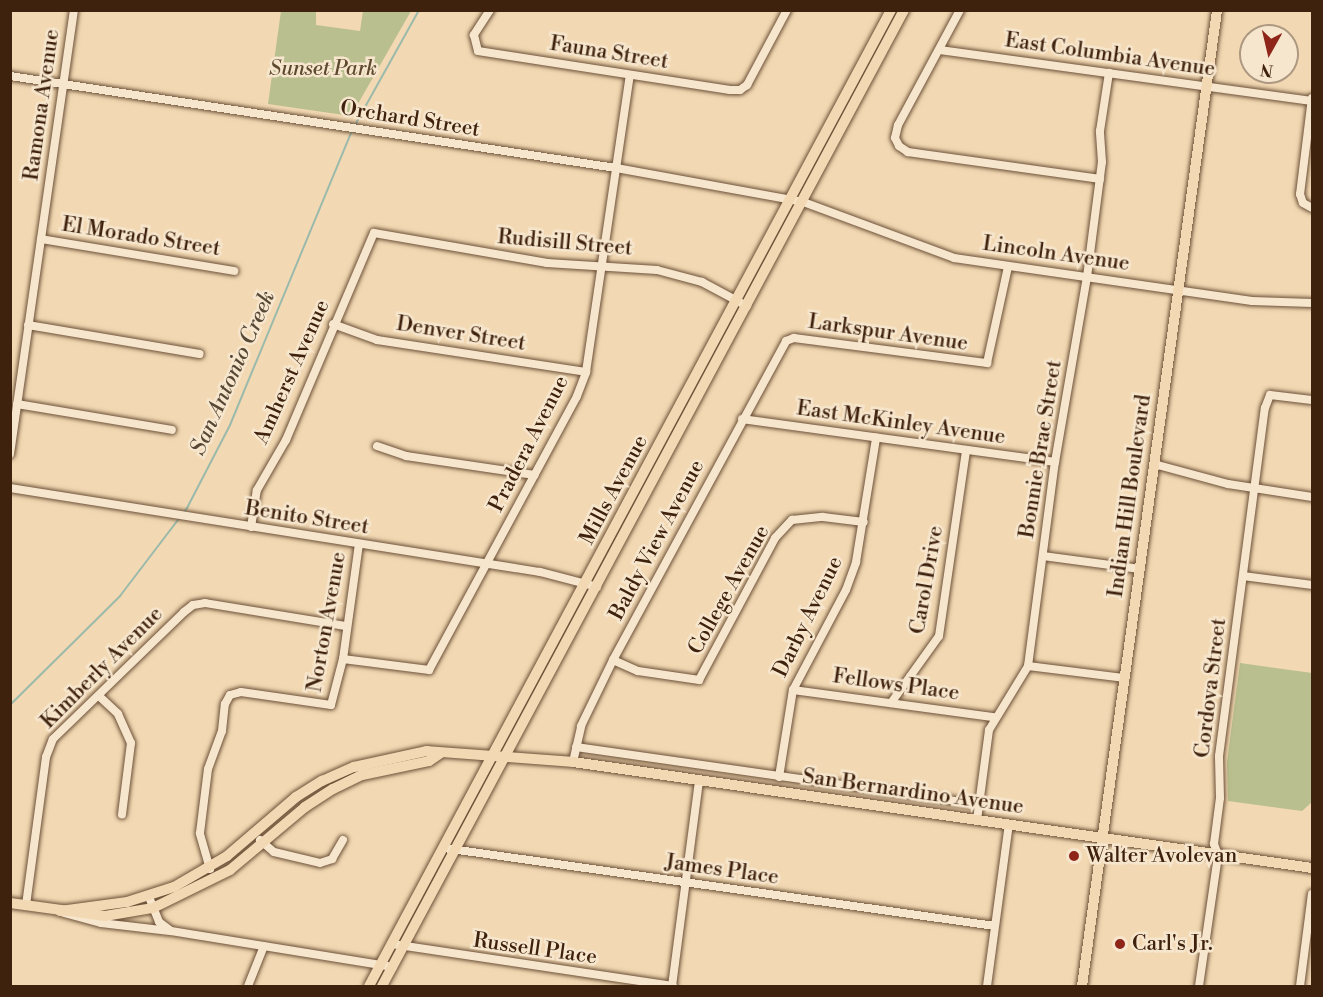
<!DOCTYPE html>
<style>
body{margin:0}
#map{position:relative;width:1323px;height:997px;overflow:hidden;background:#f2d9b3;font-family:"Libre Bodoni",serif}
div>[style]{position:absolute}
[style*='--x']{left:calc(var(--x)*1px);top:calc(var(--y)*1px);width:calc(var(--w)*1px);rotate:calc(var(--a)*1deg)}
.green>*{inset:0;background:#b9bf8e}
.stream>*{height:2px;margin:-1px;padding:0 1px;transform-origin:1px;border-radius:1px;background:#9bbaab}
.roads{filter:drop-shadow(0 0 2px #6c5037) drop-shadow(0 0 2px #6c5037)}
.minor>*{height:8px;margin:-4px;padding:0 4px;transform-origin:4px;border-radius:4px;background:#f7e6ce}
.major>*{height:10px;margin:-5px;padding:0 5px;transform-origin:5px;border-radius:5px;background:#f2d9b3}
.dots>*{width:16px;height:16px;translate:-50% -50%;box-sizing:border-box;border:3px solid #f7e6ce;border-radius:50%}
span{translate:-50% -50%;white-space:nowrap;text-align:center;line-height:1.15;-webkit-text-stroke:5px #f7e6ce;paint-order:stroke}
.street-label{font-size:21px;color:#3f220e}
.park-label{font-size:21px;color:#5e492e;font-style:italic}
.poi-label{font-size:21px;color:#3f220e}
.left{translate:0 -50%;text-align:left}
.water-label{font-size:22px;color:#564835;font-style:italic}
.frame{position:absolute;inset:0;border:12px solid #3f220e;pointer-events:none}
.north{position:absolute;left:1239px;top:24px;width:60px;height:60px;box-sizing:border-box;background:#f7e6ce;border:2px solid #ad9881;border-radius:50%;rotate:188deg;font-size:16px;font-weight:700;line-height:24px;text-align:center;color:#3f220e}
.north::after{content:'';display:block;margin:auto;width:21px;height:27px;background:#8f2418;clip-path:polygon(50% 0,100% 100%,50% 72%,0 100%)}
</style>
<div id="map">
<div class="green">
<i style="clip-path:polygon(281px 11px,316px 11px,316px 25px,360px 31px,363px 11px,411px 11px,351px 116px,268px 104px)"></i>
<i style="clip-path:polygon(1240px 663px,1312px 673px,1312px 802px,1302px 811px,1228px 801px,1227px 762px)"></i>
</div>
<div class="stream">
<i style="--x:355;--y:125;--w:132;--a:-60.9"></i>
<i style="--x:10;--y:705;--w:155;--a:-44.7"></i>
<i style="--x:120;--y:596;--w:111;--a:-52.7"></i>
<i style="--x:187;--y:508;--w:93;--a:-62.6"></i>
<i style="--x:230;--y:425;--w:319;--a:-67.5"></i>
</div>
<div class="roads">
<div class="minor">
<i style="--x:490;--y:10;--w:30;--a:123"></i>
<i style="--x:474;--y:35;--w:16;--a:76"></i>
<i style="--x:478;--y:51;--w:255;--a:8.8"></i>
<i style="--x:730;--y:90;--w:10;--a:0"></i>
<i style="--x:740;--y:90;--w:9;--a:-36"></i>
<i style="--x:747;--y:85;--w:85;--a:-61.9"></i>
<i style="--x:960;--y:10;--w:131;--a:118.3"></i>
<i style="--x:898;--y:125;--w:13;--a:103"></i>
<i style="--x:895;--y:138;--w:9;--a:63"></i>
<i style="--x:899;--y:146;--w:11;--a:34"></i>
<i style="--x:908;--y:152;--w:194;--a:8"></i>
<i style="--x:940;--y:50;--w:375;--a:7.8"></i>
<i style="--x:10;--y:76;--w:613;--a:8.63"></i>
<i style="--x:616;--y:168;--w:190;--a:10.3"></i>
<i style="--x:803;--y:202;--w:161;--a:20.3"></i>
<i style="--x:954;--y:258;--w:301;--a:8.2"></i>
<i style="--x:1252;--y:301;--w:60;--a:1.9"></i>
<i style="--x:1312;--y:98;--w:97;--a:97.1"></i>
<i style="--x:1300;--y:194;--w:9;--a:72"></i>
<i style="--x:1303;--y:203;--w:10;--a:29"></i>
<i style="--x:41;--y:239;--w:196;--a:9.4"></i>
<i style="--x:333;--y:324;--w:47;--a:20"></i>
<i style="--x:377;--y:340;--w:211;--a:8.7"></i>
<i style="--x:28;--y:325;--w:174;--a:9.6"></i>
<i style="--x:17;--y:404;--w:157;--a:9.5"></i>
<i style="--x:742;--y:419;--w:316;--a:7.8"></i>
<i style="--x:377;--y:446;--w:31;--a:19"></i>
<i style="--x:406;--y:456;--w:130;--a:8.4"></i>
<i style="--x:10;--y:454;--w:449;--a:-81.8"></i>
<i style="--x:1154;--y:464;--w:77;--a:15.1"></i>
<i style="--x:1228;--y:484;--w:85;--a:8.8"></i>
<i style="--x:10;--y:488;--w:537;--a:9.01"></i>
<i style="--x:540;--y:572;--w:59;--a:14.7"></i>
<i style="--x:251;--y:527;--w:37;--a:-81"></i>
<i style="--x:257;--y:490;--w:58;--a:-59.9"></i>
<i style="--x:286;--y:440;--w:225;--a:-67"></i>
<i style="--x:374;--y:233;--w:176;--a:9.8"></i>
<i style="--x:547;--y:263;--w:110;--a:3.6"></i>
<i style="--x:657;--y:270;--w:47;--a:14.9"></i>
<i style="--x:702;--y:282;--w:51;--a:28.1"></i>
<i style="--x:1043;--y:556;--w:98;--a:7.6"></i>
<i style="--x:1243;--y:576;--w:70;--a:7.4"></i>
<i style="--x:343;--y:659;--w:87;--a:7.3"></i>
<i style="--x:429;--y:670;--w:311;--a:-61.6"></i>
<i style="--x:577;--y:396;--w:26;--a:-69"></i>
<i style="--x:586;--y:372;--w:300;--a:-81.6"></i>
<i style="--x:613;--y:660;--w:27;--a:24"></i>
<i style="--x:638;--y:671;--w:62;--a:8.4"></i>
<i style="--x:699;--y:680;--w:161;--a:-61.8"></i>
<i style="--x:775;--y:538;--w:25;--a:-47"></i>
<i style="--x:792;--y:520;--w:31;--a:-6"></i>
<i style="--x:823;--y:517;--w:41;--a:7"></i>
<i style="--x:1028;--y:666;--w:98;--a:7.1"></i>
<i style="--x:793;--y:690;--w:203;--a:7.7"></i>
<i style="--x:99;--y:696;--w:26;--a:43"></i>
<i style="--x:118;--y:714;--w:32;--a:66"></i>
<i style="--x:131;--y:743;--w:72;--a:97.2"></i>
<i style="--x:891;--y:703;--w:82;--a:-54.4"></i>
<i style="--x:939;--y:636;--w:188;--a:-81.7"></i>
<i style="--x:576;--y:747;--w:407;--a:8.1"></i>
<i style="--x:573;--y:762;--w:37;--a:-77"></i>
<i style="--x:581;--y:726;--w:73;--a:-64.1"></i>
<i style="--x:613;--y:660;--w:363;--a:-61.5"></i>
<i style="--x:786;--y:341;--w:9;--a:-21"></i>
<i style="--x:794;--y:338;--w:195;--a:7.4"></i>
<i style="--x:987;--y:363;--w:98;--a:-77.7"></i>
<i style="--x:779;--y:777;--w:88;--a:-80.9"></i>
<i style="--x:793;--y:690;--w:113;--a:-62.1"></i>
<i style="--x:846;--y:590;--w:30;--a:-70"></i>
<i style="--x:856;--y:562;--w:126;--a:-80.8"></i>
<i style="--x:977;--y:820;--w:91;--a:-82.4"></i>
<i style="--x:989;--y:730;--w:75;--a:-58.6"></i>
<i style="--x:1028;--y:666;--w:206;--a:-82.5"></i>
<i style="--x:1055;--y:462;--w:188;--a:-80.2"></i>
<i style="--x:1087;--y:277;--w:116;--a:-82.6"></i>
<i style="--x:1102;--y:162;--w:31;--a:-94"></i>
<i style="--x:1100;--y:131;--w:59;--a:-81.2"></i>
<i style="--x:260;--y:840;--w:18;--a:41"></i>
<i style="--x:274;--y:852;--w:47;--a:13.4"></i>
<i style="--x:320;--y:863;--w:13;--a:-18"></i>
<i style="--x:332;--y:859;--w:22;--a:-60"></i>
<i style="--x:444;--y:848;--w:556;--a:8.06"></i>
<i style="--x:210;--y:869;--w:37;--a:-106"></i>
<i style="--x:200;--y:833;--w:64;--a:-82.9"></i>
<i style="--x:208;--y:769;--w:40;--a:-69.8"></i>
<i style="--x:222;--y:731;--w:27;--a:-84"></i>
<i style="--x:225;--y:704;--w:10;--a:-61"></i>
<i style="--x:230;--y:695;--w:11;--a:-15"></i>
<i style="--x:241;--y:692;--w:91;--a:8.2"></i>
<i style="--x:331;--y:705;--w:48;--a:-75.4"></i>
<i style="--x:343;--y:659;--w:116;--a:-82.1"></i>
<i style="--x:149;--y:897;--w:27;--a:68"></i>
<i style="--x:159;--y:922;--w:15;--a:37"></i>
<i style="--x:171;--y:931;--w:225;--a:9.2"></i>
<i style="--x:26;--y:905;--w:149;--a:-82.3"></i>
<i style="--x:46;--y:757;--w:19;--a:-69"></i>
<i style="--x:53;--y:739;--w:182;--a:-44.1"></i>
<i style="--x:184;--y:612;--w:11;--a:-38"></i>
<i style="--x:193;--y:605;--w:12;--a:-9"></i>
<i style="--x:205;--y:603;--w:143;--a:9.3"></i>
<i style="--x:64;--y:913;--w:38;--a:15"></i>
<i style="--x:101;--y:923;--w:69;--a:6.6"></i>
<i style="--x:392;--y:944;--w:284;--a:8.5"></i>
<i style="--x:248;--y:986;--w:43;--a:-68.2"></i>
<i style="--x:672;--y:986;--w:206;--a:-82.5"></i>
<i style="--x:987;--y:986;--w:163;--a:-82.3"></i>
<i style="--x:1199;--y:986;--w:132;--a:-81.7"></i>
<i style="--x:1218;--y:855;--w:12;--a:-110"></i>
<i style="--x:1214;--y:844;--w:46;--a:-82.6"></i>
<i style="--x:1220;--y:798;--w:42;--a:-91.4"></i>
<i style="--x:1219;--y:756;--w:351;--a:-82.5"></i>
<i style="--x:1265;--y:408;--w:14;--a:-69"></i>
<i style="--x:1270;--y:395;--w:42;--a:6.8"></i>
<i style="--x:1300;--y:986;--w:93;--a:-82.6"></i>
</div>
<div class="major">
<i style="--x:10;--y:903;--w:96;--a:7.8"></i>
<i style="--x:105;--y:916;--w:49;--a:-9.5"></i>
<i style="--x:153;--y:908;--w:86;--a:-26.3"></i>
<i style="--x:230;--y:870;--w:98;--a:-40"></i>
<i style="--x:305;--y:807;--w:33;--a:-33"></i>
<i style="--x:333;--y:789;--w:32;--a:-26"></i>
<i style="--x:362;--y:775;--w:68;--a:-11.8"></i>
<i style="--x:429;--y:761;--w:14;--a:-34"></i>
<i style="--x:60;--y:911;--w:68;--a:-7.7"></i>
<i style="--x:127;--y:902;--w:49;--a:-17.7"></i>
<i style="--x:174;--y:887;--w:61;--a:-30.3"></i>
<i style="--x:227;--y:856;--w:91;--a:-40.5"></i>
<i style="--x:296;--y:797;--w:31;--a:-32"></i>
<i style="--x:322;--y:781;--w:35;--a:-24"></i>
<i style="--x:354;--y:767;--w:75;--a:-12.4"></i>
<i style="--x:427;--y:751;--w:146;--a:4.3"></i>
<i style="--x:573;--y:762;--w:747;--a:8.16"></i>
<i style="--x:369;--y:986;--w:1107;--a:-61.86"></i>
<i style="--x:382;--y:986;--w:1107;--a:-61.86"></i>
<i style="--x:1082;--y:986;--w:985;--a:-82.12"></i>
</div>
</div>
<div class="dots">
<i style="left:1074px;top:856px;background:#8f2418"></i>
<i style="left:1120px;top:944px;background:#8f2418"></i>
</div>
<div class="street-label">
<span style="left:609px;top:53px;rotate:9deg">Fauna Street</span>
<span style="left:1110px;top:55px;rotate:8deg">East Columbia Avenue</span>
<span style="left:42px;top:105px;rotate:-82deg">Ramona Avenue</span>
<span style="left:410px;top:119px;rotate:9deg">Orchard Street</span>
<span style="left:141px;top:237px;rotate:9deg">El Morado Street</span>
<span style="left:565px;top:243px;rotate:5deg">Rudisill Street</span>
<span style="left:1056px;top:254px;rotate:8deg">Lincoln Avenue</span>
<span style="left:888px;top:333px;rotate:8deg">Larkspur Avenue</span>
<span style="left:461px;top:334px;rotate:9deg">Denver Street</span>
<span style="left:292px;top:372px;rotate:-66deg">Amherst Avenue</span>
<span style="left:901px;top:423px;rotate:8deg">East McKinley Avenue</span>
<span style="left:529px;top:444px;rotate:-63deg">Pradera Avenue</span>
<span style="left:1041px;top:449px;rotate:-81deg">Bonnie Brae Street</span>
<span style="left:614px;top:490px;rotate:-62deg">Mills Avenue</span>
<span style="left:1130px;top:496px;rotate:-82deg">Indian Hill Boulevard</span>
<span style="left:307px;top:518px;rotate:9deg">Benito Street</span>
<span style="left:657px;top:540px;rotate:-62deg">Baldy View Avenue</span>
<span style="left:927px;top:580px;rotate:-80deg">Carol Drive</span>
<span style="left:729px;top:590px;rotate:-61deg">College Avenue</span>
<span style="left:808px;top:617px;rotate:-64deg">Darby Avenue</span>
<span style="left:327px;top:622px;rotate:-80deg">Norton Avenue</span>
<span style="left:102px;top:668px;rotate:-45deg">Kimberly Avenue</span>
<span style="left:896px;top:685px;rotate:8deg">Fellows Place</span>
<span style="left:1211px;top:688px;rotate:-83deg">Cordova Street</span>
<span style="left:913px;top:792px;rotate:8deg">San Bernardino Avenue</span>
<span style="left:722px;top:870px;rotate:8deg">James Place</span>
<span style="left:535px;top:949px;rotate:8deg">Russell Place</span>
</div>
<div class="park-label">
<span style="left:323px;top:69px">Sunset Park</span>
</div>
<div class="poi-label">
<span class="left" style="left:1086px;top:856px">Walter Avolevan</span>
<span class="left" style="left:1132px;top:944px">Carl's Jr.</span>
</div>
<div class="water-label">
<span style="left:233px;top:373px;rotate:-66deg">San Antonio Creek</span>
</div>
<div class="frame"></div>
<div class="north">N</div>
</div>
